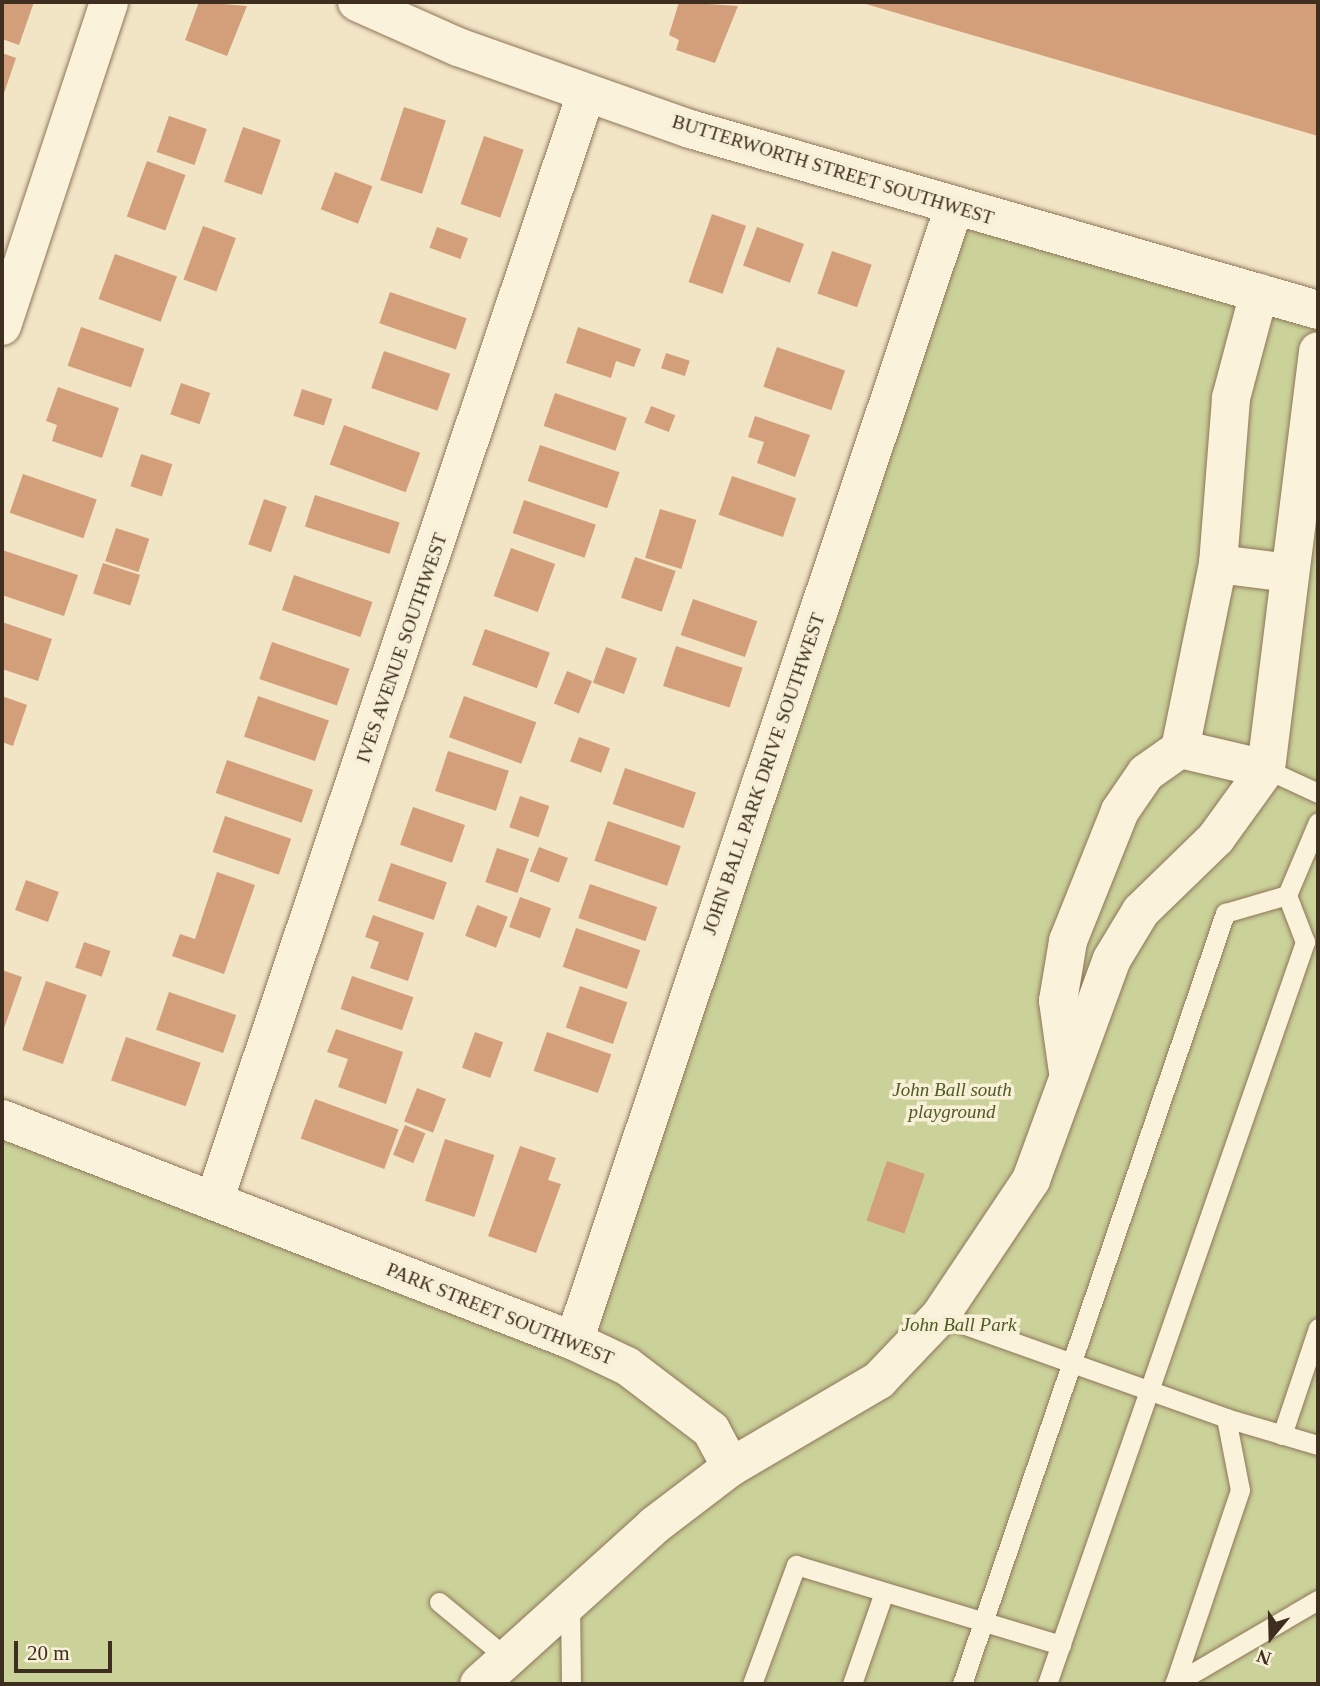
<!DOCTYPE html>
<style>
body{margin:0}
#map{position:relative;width:1320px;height:1686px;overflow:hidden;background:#f2e5c6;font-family:"Times New Roman",serif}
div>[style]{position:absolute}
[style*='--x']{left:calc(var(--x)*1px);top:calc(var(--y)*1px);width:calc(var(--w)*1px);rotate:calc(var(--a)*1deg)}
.green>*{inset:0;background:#cad199}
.building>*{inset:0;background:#d29f7a;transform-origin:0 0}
.roads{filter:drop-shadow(0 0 2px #8f765a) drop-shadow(0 0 2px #8f765a)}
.service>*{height:19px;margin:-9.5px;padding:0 9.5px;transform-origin:9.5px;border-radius:9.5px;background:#fbf2db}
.minor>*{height:38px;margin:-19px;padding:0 19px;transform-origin:19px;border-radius:19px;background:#fbf2db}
.tertiary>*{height:38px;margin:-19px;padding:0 19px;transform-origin:19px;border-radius:19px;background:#fbf2db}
span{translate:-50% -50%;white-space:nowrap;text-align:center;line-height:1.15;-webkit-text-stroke:7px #f8efd7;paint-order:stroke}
.street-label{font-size:19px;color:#3e2e1f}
.park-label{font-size:19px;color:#4e5c24;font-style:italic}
.frame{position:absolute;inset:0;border:4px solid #3e2e1f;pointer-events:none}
.north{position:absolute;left:1236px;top:1602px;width:70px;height:70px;-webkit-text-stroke:5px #f8efd7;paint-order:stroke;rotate:199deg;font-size:19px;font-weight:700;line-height:28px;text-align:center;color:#3e2e1f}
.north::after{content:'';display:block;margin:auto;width:24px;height:32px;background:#3e2e1f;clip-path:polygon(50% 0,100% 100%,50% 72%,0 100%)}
.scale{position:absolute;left:14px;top:1641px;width:98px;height:32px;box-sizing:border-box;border:4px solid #3e2e1f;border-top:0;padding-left:9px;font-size:21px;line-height:24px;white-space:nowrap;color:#3e2e1f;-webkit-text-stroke:5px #f8efd7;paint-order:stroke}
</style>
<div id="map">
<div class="green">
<i style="clip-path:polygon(954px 207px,1318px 310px,1318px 1684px,2px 1684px,2px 1118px,574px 1340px)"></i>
</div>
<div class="building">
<i style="clip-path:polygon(2px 2px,34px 2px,19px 45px,2px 39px)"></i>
<i style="clip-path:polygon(199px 2px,247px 6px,227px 56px,185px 40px)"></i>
<i style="clip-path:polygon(679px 2px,738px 6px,715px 63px,676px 50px,679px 40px,669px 35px)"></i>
<i style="clip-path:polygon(860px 2px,1318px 2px,1318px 136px,859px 2px)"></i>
<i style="clip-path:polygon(2px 53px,16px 58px,2px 99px)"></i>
<i style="left:404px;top:107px;width:44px;height:77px;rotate:18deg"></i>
<i style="left:169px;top:116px;width:40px;height:38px;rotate:19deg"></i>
<i style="left:243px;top:127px;width:40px;height:58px;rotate:19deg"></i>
<i style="left:484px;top:136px;width:42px;height:72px;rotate:19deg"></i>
<i style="left:147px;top:161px;width:41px;height:59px;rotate:20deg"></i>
<i style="left:335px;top:172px;width:40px;height:40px;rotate:21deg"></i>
<i style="left:712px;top:214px;width:36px;height:72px;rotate:19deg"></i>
<i style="left:203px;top:226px;width:35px;height:57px;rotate:20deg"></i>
<i style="left:437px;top:227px;width:33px;height:22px;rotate:20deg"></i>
<i style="left:757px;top:227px;width:50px;height:41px;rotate:20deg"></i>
<i style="left:832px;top:251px;width:42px;height:45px;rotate:19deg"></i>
<i style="left:115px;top:254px;width:66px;height:48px;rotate:20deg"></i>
<i style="left:390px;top:292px;width:81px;height:33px;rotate:19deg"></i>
<i style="left:81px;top:327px;width:67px;height:41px;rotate:19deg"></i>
<i style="clip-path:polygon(578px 327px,641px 349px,634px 367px,616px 361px,611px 378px,566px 363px)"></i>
<i style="left:777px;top:347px;width:72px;height:42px;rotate:19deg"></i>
<i style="left:384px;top:351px;width:70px;height:39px;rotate:19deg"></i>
<i style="left:666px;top:353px;width:25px;height:16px;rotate:18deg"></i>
<i style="left:181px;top:383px;width:31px;height:33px;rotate:19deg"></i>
<i style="clip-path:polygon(58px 387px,119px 408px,102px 458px,52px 441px,57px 425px,46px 421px)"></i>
<i style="left:302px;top:389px;width:32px;height:28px;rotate:18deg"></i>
<i style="left:555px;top:393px;width:76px;height:35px;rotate:19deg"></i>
<i style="left:651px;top:406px;width:26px;height:18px;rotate:21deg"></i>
<i style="clip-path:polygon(755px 416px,810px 435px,795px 477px,757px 463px,764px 442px,748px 437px)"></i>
<i style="left:344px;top:425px;width:81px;height:42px;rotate:20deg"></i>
<i style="left:540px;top:445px;width:84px;height:38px;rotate:19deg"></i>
<i style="left:141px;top:454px;width:33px;height:34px;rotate:18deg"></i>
<i style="left:23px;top:474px;width:78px;height:41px;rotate:19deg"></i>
<i style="left:732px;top:476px;width:68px;height:41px;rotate:19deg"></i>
<i style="left:315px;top:495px;width:89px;height:33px;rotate:18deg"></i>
<i style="left:264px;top:499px;width:24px;height:48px;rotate:19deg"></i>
<i style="left:524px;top:500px;width:76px;height:35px;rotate:19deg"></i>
<i style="left:660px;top:509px;width:38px;height:51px;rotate:17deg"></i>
<i style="left:116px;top:528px;width:35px;height:35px;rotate:18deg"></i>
<i style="left:511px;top:548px;width:47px;height:51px;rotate:20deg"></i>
<i style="clip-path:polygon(2px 550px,78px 575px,64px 616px,2px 595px)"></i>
<i style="left:635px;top:557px;width:43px;height:43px;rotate:19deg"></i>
<i style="left:103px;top:563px;width:39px;height:32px;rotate:18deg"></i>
<i style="left:294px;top:575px;width:83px;height:37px;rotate:19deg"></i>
<i style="left:693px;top:599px;width:68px;height:38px;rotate:19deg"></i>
<i style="clip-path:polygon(2px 622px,52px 639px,38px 681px,2px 669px)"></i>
<i style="left:485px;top:629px;width:69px;height:38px;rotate:20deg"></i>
<i style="left:272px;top:642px;width:82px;height:39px;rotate:19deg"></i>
<i style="left:676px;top:646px;width:70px;height:42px;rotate:18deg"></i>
<i style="left:606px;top:647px;width:33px;height:38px;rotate:20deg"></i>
<i style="left:567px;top:671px;width:27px;height:35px;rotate:22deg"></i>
<i style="clip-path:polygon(2px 696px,27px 705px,13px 746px,2px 742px)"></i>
<i style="left:258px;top:696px;width:75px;height:43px;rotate:19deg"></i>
<i style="left:464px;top:696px;width:77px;height:44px;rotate:20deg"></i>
<i style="left:579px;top:737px;width:33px;height:26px;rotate:20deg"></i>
<i style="left:448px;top:751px;width:64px;height:42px;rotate:18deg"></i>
<i style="left:227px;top:760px;width:91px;height:35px;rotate:19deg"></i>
<i style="left:625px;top:768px;width:75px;height:38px;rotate:19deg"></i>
<i style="left:520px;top:796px;width:31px;height:33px;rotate:19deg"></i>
<i style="left:413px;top:807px;width:55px;height:40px;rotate:19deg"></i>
<i style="left:225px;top:816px;width:70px;height:38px;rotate:19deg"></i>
<i style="left:608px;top:821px;width:77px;height:42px;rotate:19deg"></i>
<i style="left:539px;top:847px;width:31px;height:26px;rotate:21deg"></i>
<i style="left:497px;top:848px;width:34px;height:36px;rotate:19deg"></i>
<i style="left:391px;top:863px;width:59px;height:40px;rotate:19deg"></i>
<i style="clip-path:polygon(217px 872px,255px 885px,224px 974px,172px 956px,180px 934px,195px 939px)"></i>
<i style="left:26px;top:880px;width:35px;height:32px;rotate:20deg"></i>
<i style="left:590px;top:884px;width:71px;height:36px;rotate:19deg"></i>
<i style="left:520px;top:897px;width:33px;height:32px;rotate:20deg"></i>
<i style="left:477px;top:905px;width:33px;height:33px;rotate:21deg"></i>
<i style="clip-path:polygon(373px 915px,424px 933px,408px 981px,370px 968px,379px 942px,365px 937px)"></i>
<i style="left:576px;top:928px;width:68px;height:41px;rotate:19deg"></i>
<i style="left:84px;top:942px;width:28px;height:27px;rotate:19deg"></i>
<i style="clip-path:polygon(2px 970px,22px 977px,2px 1034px)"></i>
<i style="left:352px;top:976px;width:65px;height:35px;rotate:19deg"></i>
<i style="left:46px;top:981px;width:43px;height:73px;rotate:19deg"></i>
<i style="left:580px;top:986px;width:50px;height:44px;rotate:19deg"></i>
<i style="left:169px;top:992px;width:71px;height:40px;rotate:19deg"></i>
<i style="clip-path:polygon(336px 1029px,403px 1052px,386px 1104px,338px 1087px,348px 1059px,327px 1052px)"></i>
<i style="left:475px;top:1032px;width:30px;height:38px;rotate:20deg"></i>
<i style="left:547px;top:1032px;width:68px;height:41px;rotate:19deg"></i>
<i style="left:126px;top:1037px;width:79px;height:46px;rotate:19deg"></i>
<i style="left:417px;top:1088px;width:31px;height:36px;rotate:21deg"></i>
<i style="left:315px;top:1099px;width:89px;height:42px;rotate:20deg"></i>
<i style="left:405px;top:1125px;width:22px;height:32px;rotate:22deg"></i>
<i style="left:445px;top:1139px;width:52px;height:65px;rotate:18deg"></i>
<i style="clip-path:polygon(520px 1146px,556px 1158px,548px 1180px,561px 1184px,536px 1253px,488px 1236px)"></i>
<i style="left:887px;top:1161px;width:40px;height:63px;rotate:19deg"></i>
</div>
<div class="roads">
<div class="service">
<i style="--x:1266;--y:769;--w:57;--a:24.8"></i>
<i style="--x:940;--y:1316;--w:304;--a:19.6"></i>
<i style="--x:1226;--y:1418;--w:73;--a:79"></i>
<i style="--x:1240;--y:1490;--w:203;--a:108.7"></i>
<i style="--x:1226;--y:1418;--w:96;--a:16.4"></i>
<i style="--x:1282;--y:1435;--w:113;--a:-71.4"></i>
<i style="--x:439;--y:1602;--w:88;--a:39.5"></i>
<i style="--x:570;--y:1602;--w:82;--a:89.3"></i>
<i style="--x:752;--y:1684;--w:127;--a:-69.7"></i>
<i style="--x:796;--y:1565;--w:277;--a:16.8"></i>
<i style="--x:852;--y:1684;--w:97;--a:-70.8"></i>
<i style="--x:962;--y:1684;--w:815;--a:-71.16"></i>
<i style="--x:1225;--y:913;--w:65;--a:-16.2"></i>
<i style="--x:1047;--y:1684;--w:786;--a:-70.83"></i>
<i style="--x:1305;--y:942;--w:50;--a:-111"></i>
<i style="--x:1287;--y:895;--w:79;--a:-67"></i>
<i style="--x:1174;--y:1684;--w:167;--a:-30.3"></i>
</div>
<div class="minor">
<i style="--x:2;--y:326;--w:341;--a:-71.7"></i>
<i style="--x:1218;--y:564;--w:72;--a:7.2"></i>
<i style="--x:1180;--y:749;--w:88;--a:13.1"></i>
<i style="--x:1068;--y:1072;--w:72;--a:-98"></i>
<i style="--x:1058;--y:1001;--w:61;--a:-80.5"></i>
<i style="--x:1068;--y:941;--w:140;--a:-68.2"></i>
<i style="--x:1120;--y:811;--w:46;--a:-55.6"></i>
<i style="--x:1146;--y:773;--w:42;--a:-35.2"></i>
<i style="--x:1180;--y:749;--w:189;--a:-78.4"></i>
<i style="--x:1218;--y:564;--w:167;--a:-85.5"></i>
<i style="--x:1231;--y:398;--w:109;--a:-75.1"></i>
<i style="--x:2;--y:1119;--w:614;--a:21.21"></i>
<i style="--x:574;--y:1341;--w:59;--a:25.3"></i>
<i style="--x:627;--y:1366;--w:106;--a:37.3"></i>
<i style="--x:711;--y:1430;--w:42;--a:61.6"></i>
<i style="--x:731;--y:1467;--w:96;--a:142.7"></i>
<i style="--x:655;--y:1525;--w:237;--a:137.9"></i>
<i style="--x:214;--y:1201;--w:1168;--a:-71.43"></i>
<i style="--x:574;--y:1341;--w:1196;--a:-71.47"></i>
<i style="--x:731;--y:1467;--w:172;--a:-30.4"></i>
<i style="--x:879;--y:1380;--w:88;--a:-46.4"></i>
<i style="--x:940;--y:1316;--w:164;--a:-56.2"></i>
<i style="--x:1031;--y:1180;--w:235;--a:-69.9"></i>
<i style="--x:1112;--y:959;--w:56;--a:-58.9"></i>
<i style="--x:1141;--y:911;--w:105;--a:-44.2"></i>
<i style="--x:1216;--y:838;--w:85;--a:-54.1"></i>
<i style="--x:1266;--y:769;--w:421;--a:-82.9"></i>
</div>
<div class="tertiary">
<i style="--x:357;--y:2;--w:111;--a:24"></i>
<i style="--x:458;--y:47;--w:246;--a:19.5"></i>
<i style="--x:690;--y:129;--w:654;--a:16.08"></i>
</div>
</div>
<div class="street-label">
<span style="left:833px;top:170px;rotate:17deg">BUTTERWORTH STREET SOUTHWEST</span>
<span style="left:402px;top:648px;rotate:-71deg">IVES AVENUE SOUTHWEST</span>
<span style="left:764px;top:774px;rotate:-71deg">JOHN BALL PARK DRIVE SOUTHWEST</span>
<span style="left:500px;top:1314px;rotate:22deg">PARK STREET SOUTHWEST</span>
</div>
<div class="park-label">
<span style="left:952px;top:1101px">John Ball south<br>playground</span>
<span style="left:959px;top:1325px">John Ball Park</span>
</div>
<div class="frame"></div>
<div class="north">N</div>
<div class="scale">20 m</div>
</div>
